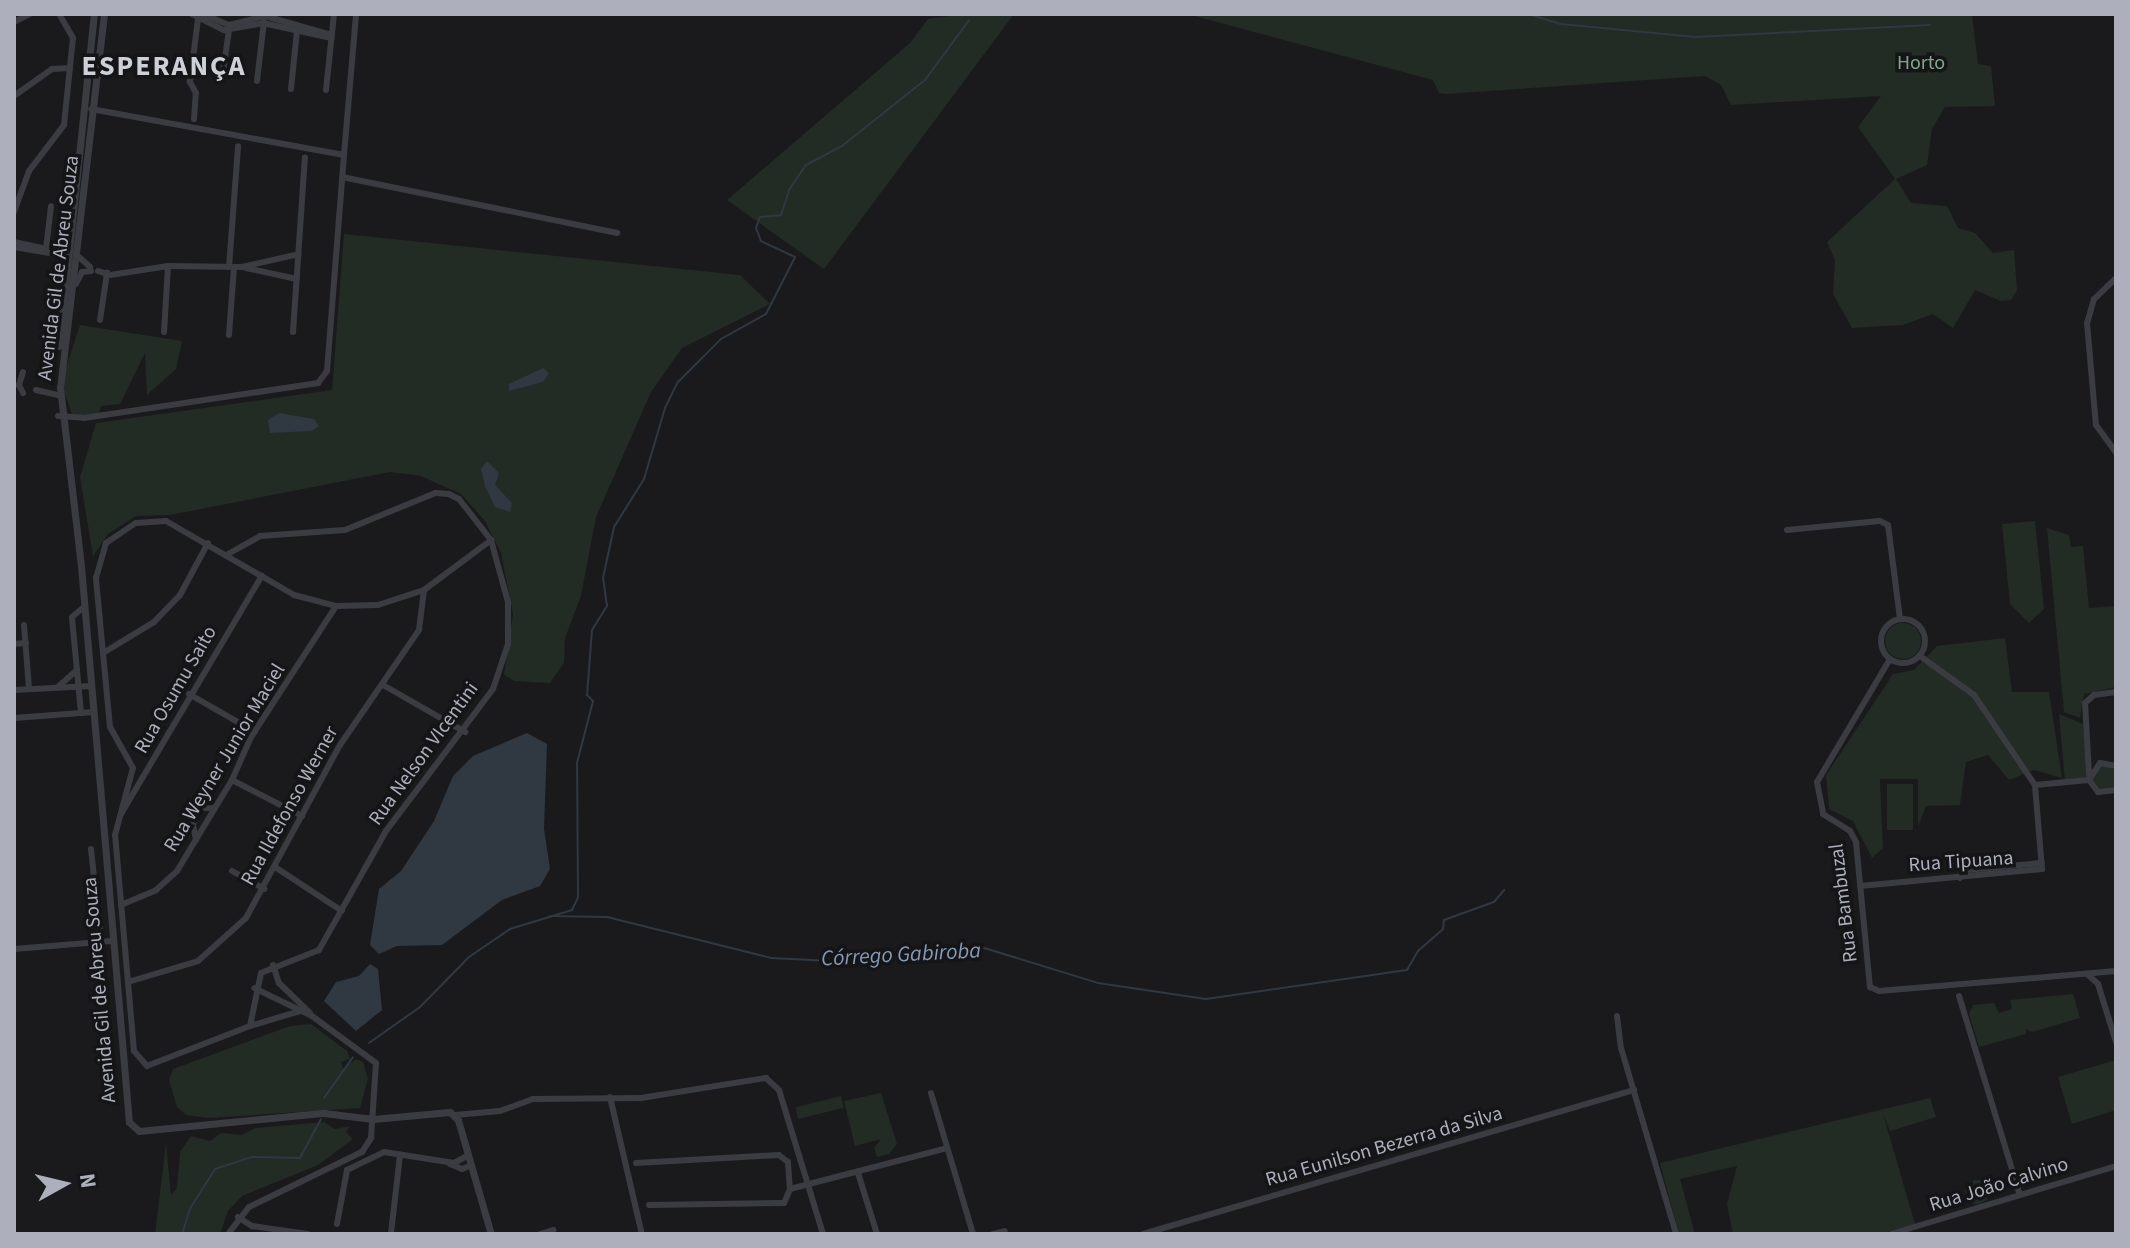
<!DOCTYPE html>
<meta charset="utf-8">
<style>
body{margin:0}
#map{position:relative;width:2130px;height:1248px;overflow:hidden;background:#1a1a1d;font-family:"Source Sans 3",sans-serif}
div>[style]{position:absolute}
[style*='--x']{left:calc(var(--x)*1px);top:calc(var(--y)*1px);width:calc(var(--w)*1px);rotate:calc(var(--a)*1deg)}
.green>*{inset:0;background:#222b24;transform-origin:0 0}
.round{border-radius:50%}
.water>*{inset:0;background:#303841}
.stream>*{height:2px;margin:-1px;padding:0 1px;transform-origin:1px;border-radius:1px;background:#303841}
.minor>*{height:6px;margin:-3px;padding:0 3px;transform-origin:3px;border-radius:3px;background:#3b3c42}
.minor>.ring{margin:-3px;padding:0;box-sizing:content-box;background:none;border:6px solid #3b3c42;border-radius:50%}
.tertiary>*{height:7px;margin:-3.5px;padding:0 3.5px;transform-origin:3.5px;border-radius:3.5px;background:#3b3c42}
span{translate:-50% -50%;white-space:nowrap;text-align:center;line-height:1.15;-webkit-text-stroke:7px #151518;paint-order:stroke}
.park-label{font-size:20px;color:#84a78a}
.street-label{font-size:20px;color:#adb0bc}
.water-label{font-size:22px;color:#849ab7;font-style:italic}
.district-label{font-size:28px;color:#ced0d8;font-weight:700;letter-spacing:2px}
.frame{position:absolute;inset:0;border:16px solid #adb0bc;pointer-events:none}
.north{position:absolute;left:24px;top:1144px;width:80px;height:80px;-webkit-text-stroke:6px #151518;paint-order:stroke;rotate:82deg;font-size:22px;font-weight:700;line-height:32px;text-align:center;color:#adb0bc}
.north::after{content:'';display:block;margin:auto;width:28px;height:36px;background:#adb0bc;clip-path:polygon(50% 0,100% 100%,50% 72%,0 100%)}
</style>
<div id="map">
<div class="green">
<i style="clip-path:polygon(963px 14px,1014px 14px,824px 269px,727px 200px,910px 43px,928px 19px)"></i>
<i style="clip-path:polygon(1187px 14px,1972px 14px,1978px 64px,1991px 66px,1995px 106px,1945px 107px,1932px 129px,1927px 165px,1896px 179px,1911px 203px,1947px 206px,1958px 228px,1975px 233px,1993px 253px,2014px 250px,2017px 290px,2011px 300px,2001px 301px,1975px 290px,1953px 328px,1933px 314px,1903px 325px,1852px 328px,1833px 294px,1835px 260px,1827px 242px,1895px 179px,1858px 127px,1881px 96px,1731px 105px,1721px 85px,1705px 76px,1446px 94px,1439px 93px,1433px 80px)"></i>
<i style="clip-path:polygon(344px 234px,740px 275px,770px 304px,682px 348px,651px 392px,596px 517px,581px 596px,565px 638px,564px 663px,550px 683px,514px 681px,504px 675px,513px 614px,501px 553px,485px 521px,461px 494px,421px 476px,390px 472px,170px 515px,136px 516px,108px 534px,93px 556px,80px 477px,96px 423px,332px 390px)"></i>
<i style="clip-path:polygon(80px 325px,182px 341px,176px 369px,147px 395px,145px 353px,120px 404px,101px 406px,99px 413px,87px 416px,72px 414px,64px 391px,65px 371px)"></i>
<i style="clip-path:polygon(2035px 521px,2044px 609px,2029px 623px,2010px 604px,2002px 524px)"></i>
<i style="clip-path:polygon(2047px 528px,2069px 535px,2071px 547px,2083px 546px,2089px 608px,2116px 606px,2116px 687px,2084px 694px,2080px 718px,2064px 712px)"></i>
<i class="round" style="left:1885px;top:623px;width:36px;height:36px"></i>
<i style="clip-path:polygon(2005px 638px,2012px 692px,2049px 692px,2062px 778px,2034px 770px,2009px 780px,1988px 755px,1966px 762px,1960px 805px,1926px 806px,1918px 827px,1918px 779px,1880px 779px,1883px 848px,1872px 858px,1853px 821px,1829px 809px,1826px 775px,1893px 674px,1914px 670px,1937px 646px)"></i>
<i style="clip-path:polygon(2059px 714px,2083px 724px,2088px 780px,2065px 782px)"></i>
<i style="clip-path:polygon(2102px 765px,2116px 770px,2114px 788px,2099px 790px,2092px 780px)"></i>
<i style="left:1887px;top:784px;width:26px;height:46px"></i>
<i style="clip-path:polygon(2073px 994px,2080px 1018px,2032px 1032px,2026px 1029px,2026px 1034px,1979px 1047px,1969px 1014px,1973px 1005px,1994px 1003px,1999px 1013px,2012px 1009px,2010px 1000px)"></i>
<i style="clip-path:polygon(311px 1024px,347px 1051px,350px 1059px,341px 1062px,343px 1068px,356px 1059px,363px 1062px,368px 1079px,360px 1108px,209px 1118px,186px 1115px,177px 1107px,169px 1080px,173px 1069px,290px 1026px)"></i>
<i style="clip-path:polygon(2116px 1060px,2116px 1110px,2072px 1124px,2058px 1077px)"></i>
<i style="clip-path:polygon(881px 1093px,897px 1144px,889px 1154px,877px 1157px,874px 1148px,881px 1139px,855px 1146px,844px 1101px)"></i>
<i style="left:841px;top:1096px;width:12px;height:47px;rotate:76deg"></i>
<i style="clip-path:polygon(1930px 1098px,1936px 1117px,1890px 1131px,1883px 1114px,1915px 1224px,1880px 1234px,1733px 1234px,1727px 1204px,1737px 1166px,1680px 1179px,1695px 1234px,1679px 1234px,1660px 1163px)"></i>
<i style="clip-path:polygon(324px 1122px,335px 1129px,350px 1126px,346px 1132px,353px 1139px,318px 1165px,242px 1196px,228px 1211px,220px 1234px,155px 1234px,166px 1144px,171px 1195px,177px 1188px,180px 1152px,191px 1136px,210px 1141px,221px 1133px,241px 1135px,256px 1128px)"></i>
<i class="round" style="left:1965px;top:1180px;width:24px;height:24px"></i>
</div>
<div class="water">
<i style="clip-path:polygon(543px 368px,549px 373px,543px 382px,509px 391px,509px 384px)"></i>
<i style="clip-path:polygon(279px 413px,314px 419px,319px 426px,312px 431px,270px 433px,268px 420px)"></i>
<i style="clip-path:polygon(487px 461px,499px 473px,495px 485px,512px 503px,510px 512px,495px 507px,485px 486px,481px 469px)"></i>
<i style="clip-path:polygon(527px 733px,547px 744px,544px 829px,550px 869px,540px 886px,502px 900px,442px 945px,397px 946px,379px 954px,370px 945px,379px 889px,401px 871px,434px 821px,453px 776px,473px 756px)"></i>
<i style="clip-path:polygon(370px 964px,378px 969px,382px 1010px,356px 1031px,324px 1001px,336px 982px,359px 976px)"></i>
</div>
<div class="stream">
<i style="--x:1528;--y:14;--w:34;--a:17"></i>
<i style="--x:1561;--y:24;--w:135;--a:5.5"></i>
<i style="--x:1695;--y:37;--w:235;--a:-2.9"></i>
<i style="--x:550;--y:916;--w:57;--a:1"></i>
<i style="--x:607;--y:917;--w:169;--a:14"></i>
<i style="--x:771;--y:958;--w:80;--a:2.9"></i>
<i style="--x:851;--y:962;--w:131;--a:-6.6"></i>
<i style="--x:981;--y:947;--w:122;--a:17.1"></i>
<i style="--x:1098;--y:983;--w:109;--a:8.4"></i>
<i style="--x:1206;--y:999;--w:203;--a:-8.2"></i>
<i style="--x:1407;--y:970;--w:22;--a:-60"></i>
<i style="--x:1418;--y:951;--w:33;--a:-41"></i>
<i style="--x:1443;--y:929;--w:9;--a:-84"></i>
<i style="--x:1444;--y:920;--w:53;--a:-19.8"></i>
<i style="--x:1494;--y:902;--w:16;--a:-50"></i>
<i style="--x:369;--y:1043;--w:62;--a:-35.2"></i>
<i style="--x:420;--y:1007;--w:70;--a:-45.6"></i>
<i style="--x:469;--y:957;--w:50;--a:-34.3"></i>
<i style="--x:510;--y:929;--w:65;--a:-17"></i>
<i style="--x:572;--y:910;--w:14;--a:-65"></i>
<i style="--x:578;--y:897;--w:134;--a:-90.4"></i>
<i style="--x:577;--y:763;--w:64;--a:-75.5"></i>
<i style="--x:593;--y:701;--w:8;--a:-135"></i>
<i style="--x:587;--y:695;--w:65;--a:-85.6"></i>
<i style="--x:592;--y:630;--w:28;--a:-58"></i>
<i style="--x:607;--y:606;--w:28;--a:-98"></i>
<i style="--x:603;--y:578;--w:52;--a:-77.8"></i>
<i style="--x:614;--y:527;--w:57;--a:-58"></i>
<i style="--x:644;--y:479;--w:74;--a:-73.5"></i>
<i style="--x:665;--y:408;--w:28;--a:-64"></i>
<i style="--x:677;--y:383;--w:62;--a:-45"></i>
<i style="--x:721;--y:339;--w:51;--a:-29.1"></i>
<i style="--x:766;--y:314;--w:64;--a:-63"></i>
<i style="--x:795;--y:257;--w:38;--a:-155"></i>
<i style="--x:761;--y:241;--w:14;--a:-111"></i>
<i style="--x:756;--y:228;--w:12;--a:-70"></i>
<i style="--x:760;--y:217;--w:21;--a:-5"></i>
<i style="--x:781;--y:215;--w:26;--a:-72"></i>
<i style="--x:789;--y:190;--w:30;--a:-56"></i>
<i style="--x:806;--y:165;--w:41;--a:-27.8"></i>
<i style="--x:842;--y:146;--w:106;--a:-38.5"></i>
<i style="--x:925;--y:80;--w:74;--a:-53.7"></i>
<i style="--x:324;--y:1098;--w:50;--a:-54.7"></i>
<i style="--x:182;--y:1234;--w:28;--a:-72"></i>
<i style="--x:191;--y:1207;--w:45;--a:-57.7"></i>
<i style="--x:215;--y:1169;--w:40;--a:-18"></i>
<i style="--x:253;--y:1157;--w:47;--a:1.2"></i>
<i style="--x:300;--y:1158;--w:44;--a:-61.7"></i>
</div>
<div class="minor">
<i style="--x:192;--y:14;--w:36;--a:27"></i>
<i style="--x:224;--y:30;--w:40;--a:-10"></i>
<i style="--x:263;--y:23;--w:70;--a:12.4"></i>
<i style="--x:203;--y:14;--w:28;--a:23"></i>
<i style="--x:229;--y:25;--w:37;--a:-14"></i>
<i style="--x:265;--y:16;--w:66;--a:15.9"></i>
<i style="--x:14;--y:22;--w:18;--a:-27"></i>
<i style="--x:222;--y:79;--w:49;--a:-81.9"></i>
<i style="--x:257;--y:81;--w:60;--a:-83.3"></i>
<i style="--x:291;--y:89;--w:58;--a:-84.1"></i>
<i style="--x:326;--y:90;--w:76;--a:-84"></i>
<i style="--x:14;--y:96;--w:47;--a:-35.4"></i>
<i style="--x:52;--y:69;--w:18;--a:-3"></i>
<i style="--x:194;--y:119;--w:26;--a:-86"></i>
<i style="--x:196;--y:93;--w:13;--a:-119"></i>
<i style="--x:190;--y:82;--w:64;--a:-82.8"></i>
<i style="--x:344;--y:155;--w:142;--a:-85.1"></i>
<i style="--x:342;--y:177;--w:281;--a:11.5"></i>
<i style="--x:14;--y:212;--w:44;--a:-69.9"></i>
<i style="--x:29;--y:171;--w:58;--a:-52.7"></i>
<i style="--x:64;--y:125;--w:87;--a:-84.1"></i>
<i style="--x:73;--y:38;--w:28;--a:-120"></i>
<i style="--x:14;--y:242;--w:33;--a:12"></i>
<i style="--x:46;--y:249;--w:43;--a:-83.4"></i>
<i style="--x:14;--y:247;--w:54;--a:9.6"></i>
<i style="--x:79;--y:257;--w:15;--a:42"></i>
<i style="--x:229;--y:267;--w:121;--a:-85.7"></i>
<i style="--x:246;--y:268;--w:52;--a:12.2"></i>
<i style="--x:98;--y:271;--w:13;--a:18"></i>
<i style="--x:110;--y:275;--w:59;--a:-8.8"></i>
<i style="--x:168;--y:266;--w:74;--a:0.8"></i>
<i style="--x:242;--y:267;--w:58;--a:-12.8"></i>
<i style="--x:2116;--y:278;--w:30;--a:136"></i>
<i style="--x:2094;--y:299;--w:25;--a:106"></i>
<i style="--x:2087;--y:323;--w:102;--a:85"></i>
<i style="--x:2096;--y:425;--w:34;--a:54"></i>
<i style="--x:76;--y:284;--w:13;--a:-63"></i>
<i style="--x:82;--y:272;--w:9;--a:-6"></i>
<i style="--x:100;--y:320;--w:48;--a:-81.5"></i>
<i style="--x:164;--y:332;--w:66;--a:-86.5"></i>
<i style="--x:293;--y:332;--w:175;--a:-86.1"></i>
<i style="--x:229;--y:335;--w:68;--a:-85.8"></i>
<i style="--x:23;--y:372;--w:14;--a:107"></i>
<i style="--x:19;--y:385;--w:9;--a:63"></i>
<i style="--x:36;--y:390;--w:26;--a:13"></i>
<i style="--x:58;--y:416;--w:26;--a:4"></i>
<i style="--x:84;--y:418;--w:237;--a:-8.5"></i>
<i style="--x:318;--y:383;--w:15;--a:-53"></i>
<i style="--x:327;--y:371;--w:217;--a:-85.5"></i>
<i style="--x:344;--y:155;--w:257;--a:-169.7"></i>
<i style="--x:1787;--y:530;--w:93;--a:-5.5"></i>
<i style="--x:1880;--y:521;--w:9;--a:27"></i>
<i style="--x:1888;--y:525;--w:95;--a:82.7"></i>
<i style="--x:228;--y:554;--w:37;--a:-29"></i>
<i style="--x:260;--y:536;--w:85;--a:-4"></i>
<i style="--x:345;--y:530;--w:97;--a:-22.3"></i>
<i style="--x:435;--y:493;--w:14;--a:4"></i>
<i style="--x:449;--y:494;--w:11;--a:27"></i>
<i style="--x:459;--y:499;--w:52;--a:52"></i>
<i style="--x:491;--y:540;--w:64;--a:74.7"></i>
<i style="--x:508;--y:602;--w:42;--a:90"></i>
<i style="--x:508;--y:644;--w:47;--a:108.4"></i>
<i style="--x:493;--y:689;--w:178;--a:127"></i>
<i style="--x:386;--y:831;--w:137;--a:119.4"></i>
<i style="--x:319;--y:950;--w:62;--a:158.4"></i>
<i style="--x:261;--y:973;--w:54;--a:101.7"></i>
<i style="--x:250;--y:1026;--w:110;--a:158.8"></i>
<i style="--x:147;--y:1066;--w:20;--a:-131"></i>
<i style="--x:134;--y:1051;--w:217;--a:-95"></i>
<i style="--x:115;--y:835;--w:69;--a:-75"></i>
<i style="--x:133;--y:768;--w:47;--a:-119.3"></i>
<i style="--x:110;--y:727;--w:150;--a:-95.4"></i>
<i style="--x:96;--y:578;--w:36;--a:-74"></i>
<i style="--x:106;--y:543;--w:36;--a:-34"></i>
<i style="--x:136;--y:523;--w:30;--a:-4"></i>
<i style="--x:166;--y:521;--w:148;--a:30"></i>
<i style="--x:294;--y:595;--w:43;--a:14.7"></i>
<i style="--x:336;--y:606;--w:42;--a:-1.4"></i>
<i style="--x:378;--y:605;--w:48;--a:-18.1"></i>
<i style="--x:424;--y:590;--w:84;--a:-36.7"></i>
<i class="ring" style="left:1881px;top:619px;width:38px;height:38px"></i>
<i style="--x:24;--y:625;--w:63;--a:85.5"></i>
<i style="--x:14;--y:644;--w:12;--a:-5"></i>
<i style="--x:103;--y:653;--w:60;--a:-31.3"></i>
<i style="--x:154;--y:622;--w:37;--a:-46"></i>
<i style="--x:180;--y:595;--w:59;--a:-61.7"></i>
<i style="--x:1890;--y:659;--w:143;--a:120.7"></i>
<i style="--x:1817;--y:782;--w:33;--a:79"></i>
<i style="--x:1823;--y:814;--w:32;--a:32"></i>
<i style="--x:1850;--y:831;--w:13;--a:61"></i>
<i style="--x:1856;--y:842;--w:146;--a:84.5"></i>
<i style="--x:1870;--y:987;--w:10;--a:24"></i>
<i style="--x:1879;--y:991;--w:238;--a:-4.8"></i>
<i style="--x:383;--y:685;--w:95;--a:29.8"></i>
<i style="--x:59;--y:686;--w:24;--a:-42"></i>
<i style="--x:14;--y:690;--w:78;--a:-2.9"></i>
<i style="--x:189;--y:694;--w:76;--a:29.9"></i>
<i style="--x:81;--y:713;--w:96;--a:-95.4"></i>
<i style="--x:72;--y:617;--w:17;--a:-40"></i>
<i style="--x:14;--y:718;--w:80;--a:-4.3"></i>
<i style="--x:2116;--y:766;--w:16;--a:-169"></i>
<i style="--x:2100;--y:763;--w:20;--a:123"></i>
<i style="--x:2089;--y:780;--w:15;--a:53"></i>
<i style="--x:2098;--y:792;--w:18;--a:-6"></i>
<i style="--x:2089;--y:774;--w:71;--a:-93.2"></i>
<i style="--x:2085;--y:703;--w:12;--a:-42"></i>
<i style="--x:2094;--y:695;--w:22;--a:-8"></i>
<i style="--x:232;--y:780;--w:79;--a:27.2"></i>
<i style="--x:2035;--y:785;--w:54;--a:-5.3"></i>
<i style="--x:121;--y:814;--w:277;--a:-59.4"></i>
<i style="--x:196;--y:840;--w:15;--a:-101"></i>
<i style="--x:193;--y:825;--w:18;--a:-68"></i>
<i style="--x:200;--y:808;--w:15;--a:0"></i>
<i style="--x:91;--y:849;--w:94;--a:83.9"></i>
<i style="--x:275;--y:867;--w:80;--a:33.3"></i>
<i style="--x:232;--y:871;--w:37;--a:29"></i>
<i style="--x:1960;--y:878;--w:10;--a:-53"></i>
<i style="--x:1966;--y:870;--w:76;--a:-5.3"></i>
<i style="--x:1860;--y:886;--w:183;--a:-5.3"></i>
<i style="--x:2042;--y:869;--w:84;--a:-94.8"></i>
<i style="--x:2035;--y:785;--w:109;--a:-124.1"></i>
<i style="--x:1974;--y:695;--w:67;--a:-144.2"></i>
<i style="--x:121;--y:905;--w:38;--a:-23"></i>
<i style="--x:156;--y:890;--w:28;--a:-42"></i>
<i style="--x:177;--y:871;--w:106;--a:-58.9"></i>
<i style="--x:232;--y:780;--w:47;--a:-66.2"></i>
<i style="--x:251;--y:737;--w:156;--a:-57"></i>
<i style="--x:14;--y:949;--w:98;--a:-4.7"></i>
<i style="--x:273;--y:965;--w:19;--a:72"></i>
<i style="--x:279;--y:983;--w:43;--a:44.1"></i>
<i style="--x:2087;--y:974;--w:15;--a:42"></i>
<i style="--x:2098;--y:984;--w:61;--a:72.8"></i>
<i style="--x:128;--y:982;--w:73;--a:-16.7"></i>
<i style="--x:198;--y:961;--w:64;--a:-41.9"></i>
<i style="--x:246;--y:918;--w:197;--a:-61.5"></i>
<i style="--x:340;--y:745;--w:140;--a:-55.5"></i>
<i style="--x:419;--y:630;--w:40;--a:-82.9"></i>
<i style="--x:1959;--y:996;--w:208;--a:73"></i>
<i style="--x:1617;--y:1016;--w:32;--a:83"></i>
<i style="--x:1621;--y:1048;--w:194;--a:73.5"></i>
<i style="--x:250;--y:1026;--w:52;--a:-16.7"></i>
<i style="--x:931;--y:1093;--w:147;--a:73.4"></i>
<i style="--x:610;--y:1097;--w:141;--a:76.9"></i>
<i style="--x:455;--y:1115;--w:45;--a:-5.1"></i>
<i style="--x:500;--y:1111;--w:35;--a:-20"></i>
<i style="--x:533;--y:1099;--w:108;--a:-0.5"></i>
<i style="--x:641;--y:1098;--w:127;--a:-9.1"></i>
<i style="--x:766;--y:1078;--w:18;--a:43"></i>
<i style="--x:779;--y:1090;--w:151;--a:73"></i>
<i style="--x:636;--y:1163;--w:143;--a:-3.2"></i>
<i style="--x:779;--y:1155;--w:11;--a:38"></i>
<i style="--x:788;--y:1162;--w:27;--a:86"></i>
<i style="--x:790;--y:1189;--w:15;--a:113"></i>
<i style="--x:784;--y:1203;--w:135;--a:179.2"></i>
<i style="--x:450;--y:1164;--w:13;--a:23"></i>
<i style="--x:462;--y:1169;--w:9;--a:-21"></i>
<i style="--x:858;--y:1173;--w:64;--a:72.7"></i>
<i style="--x:790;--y:1189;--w:162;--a:-14.6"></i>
<i style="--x:238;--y:1217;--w:17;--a:33"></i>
<i style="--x:252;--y:1226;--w:56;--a:8.3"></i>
<i style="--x:337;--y:1224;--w:55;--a:-79.5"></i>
<i style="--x:347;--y:1170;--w:41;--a:-25.9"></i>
<i style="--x:384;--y:1152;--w:71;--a:8.9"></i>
<i style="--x:454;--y:1163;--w:15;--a:-28"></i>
<i style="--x:391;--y:1233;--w:79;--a:-83.4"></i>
<i style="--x:228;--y:1234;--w:34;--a:-52"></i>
<i style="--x:249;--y:1207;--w:126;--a:-26"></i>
<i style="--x:362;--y:1152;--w:17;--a:-57"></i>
<i style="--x:371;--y:1138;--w:75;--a:-86.2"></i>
<i style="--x:376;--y:1063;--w:79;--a:-143.7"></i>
<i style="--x:312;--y:1016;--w:64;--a:-154.2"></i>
<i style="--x:540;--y:1234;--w:14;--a:-17"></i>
<i style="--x:993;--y:1234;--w:12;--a:-14"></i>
<i style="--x:1143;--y:1234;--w:512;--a:-16.35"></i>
<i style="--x:1891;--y:1234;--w:235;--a:-16.8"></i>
</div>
<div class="tertiary">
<i style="--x:104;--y:14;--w:376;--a:96.7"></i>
<i style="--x:60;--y:387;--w:180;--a:83.3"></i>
<i style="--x:81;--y:566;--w:558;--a:85.07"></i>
<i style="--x:129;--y:1122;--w:13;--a:42"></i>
<i style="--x:139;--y:1131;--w:186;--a:-5.6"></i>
<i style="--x:324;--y:1113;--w:49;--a:7"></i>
<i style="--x:373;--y:1119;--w:77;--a:-5.2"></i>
<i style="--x:450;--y:1112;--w:11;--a:45"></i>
<i style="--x:458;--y:1120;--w:119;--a:73.9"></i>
<i style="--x:59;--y:346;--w:334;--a:-84"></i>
</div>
<div class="park-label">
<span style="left:1921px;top:63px">Horto</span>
</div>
<div class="street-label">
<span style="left:59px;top:268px;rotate:-83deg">Avenida Gil de Abreu Souza</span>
<span style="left:176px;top:690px;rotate:-60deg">Rua Osumu Saito</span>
<span style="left:424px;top:754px;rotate:-54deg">Rua Nelson VIcentini</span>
<span style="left:225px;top:758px;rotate:-59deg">Rua Weyner Junior Maciel</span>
<span style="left:290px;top:806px;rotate:-61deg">Rua Ildefonso Werner</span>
<span style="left:1961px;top:862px;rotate:-4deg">Rua Tipuana</span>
<span style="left:1844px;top:903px;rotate:-97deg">Rua Bambuzal</span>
<span style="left:100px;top:990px;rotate:-95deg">Avenida Gil de Abreu Souza</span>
<span style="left:1384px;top:1147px;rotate:-16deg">Rua Eunilson Bezerra da Silva</span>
<span style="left:1999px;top:1185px;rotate:-17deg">Rua João Calvino</span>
</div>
<div class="water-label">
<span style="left:901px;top:955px;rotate:-3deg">Córrego Gabiroba</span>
</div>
<div class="district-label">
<span style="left:164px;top:66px">ESPERANÇA</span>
</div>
<div class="frame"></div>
<div class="north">N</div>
</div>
